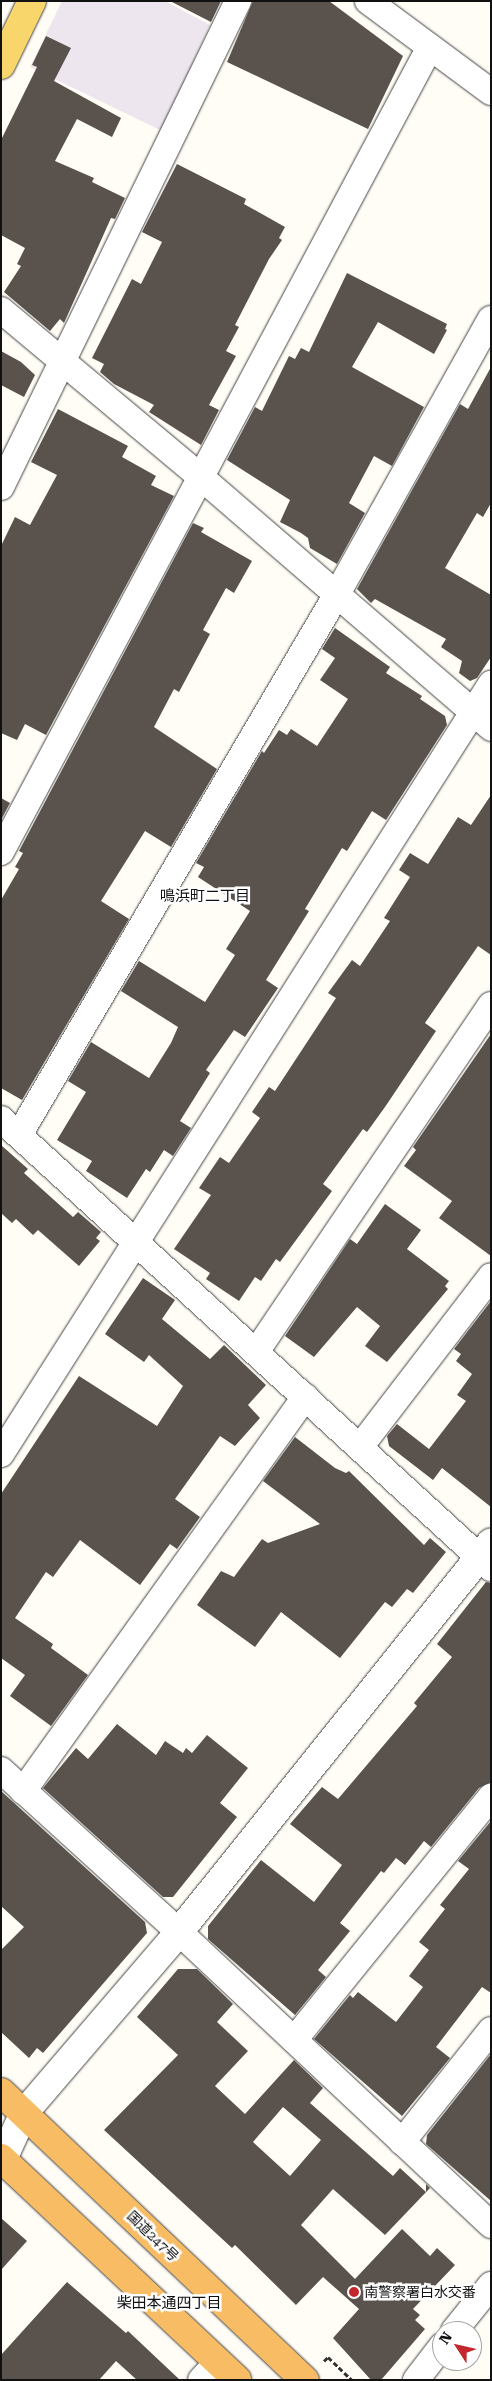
<!DOCTYPE html>
<meta charset="utf-8">
<style>
body{margin:0}
#map{position:relative;width:492px;height:2381px;overflow:hidden;background:#fffdf5;font-family:"Roboto Serif","Noto Sans JP",serif}
div>[style]{position:absolute}
[style*='--x']{left:calc(var(--x)*1px);top:calc(var(--y)*1px);width:calc(var(--w)*1px);rotate:calc(var(--a)*1deg)}
.industrial>*{inset:0;background:#eee6ef}
.building>*{inset:0;background:#5a524d}
.path>*{height:3px;margin-top:-1.5px;transform-origin:0;background:repeating-linear-gradient(90deg,#333 0 5px,transparent 0 7.5px)}
.roads{filter:drop-shadow(0 0 1px #444) drop-shadow(0 0 1px #444)}
.minor>*{height:26px;margin:-13px;padding:0 13px;transform-origin:13px;border-radius:13px;background:#fff}
.tertiary>*{height:28px;margin:-14px;padding:0 14px;transform-origin:14px;border-radius:14px;background:#fff}
.primary>*{height:28px;margin:-14px;padding:0 14px;transform-origin:14px;border-radius:14px;background:#f9d66b}
.trunk>*{height:28px;margin:-14px;padding:0 14px;transform-origin:14px;border-radius:14px;background:#f7bc64}
.dots>*{width:14px;height:14px;translate:-50% -50%;box-sizing:border-box;border:2px solid #fff;border-radius:50%}
span{translate:-50% -50%;white-space:nowrap;text-align:center;line-height:1.15;-webkit-text-stroke:5px #fff;paint-order:stroke}
.street-label{font-size:14px;color:#111}
.poi-label{font-size:14px;color:#111}
.left{translate:0 -50%;text-align:left}
.neighbourhood-label{font-size:15px;color:#111}
.frame{position:absolute;inset:0;border:2px solid #111;pointer-events:none}
.north{position:absolute;left:432px;top:2321px;width:50px;height:50px;box-sizing:border-box;background:#fff;border:1px solid #a0a0a0;border-radius:50%;rotate:305deg;font-size:14px;font-weight:700;line-height:20px;text-align:center;color:#111}
.north::after{content:'';display:block;margin:auto;width:18px;height:22px;background:#c4262e;clip-path:polygon(50% 0,100% 100%,50% 72%,0 100%)}
</style>
<div id="map">
<div class="industrial">
<i style="clip-path:polygon(62px 1px,165px 1px,210px 25px,162px 131px,30px 67px)"></i>
</div>
<div class="building">
<i style="clip-path:polygon(170px 1px,221px 1px,211px 22px)"></i>
<i style="clip-path:polygon(253px 1px,329px 1px,403px 56px,368px 129px,227px 62px)"></i>
<i style="clip-path:polygon(46px 36px,71px 48px,54px 81px,121px 118px,112px 137px,77px 119px,55px 161px,94px 178px,92px 182px,125px 198px,115px 219px,111px 218px,64px 323px,60px 319px,50px 331px,4px 292px,21px 266px,17px 264px,25px 248px,1px 235px,1px 140px,37px 67px,32px 65px)"></i>
<i style="clip-path:polygon(177px 164px,246px 199px,244px 204px,285px 227px,279px 238px,282px 240px,269px 259px,235px 325px,239px 327px,226px 351px,236px 356px,209px 405px,219px 410px,201px 445px,149px 412px,154px 405px,114px 384px,100px 372px,104px 364px,92px 358px,132px 279px,141px 284px,162px 242px,142px 232px)"></i>
<i style="clip-path:polygon(347px 273px,447px 324px,445px 329px,447px 330px,434px 354px,378px 322px,352px 367px,424px 407px,392px 466px,374px 456px,349px 503px,365px 513px,337px 564px,310px 548px,308px 538px,301px 533px,280px 522px,290px 500px,227px 460px,255px 407px,262px 411px,289px 356px,295px 359px,301px 348px,309px 352px)"></i>
<i style="clip-path:polygon(1px 351px,21px 362px,35px 375px,24px 397px,1px 385px)"></i>
<i style="clip-path:polygon(491px 367px,491px 503px,483px 517px,477px 513px,445px 568px,491px 595px,491px 657px,477px 678px,470px 681px,459px 673px,462px 661px,441px 647px,446px 639px,375px 599px,371px 603px,357px 589px,460px 404px,468px 409px)"></i>
<i style="clip-path:polygon(58px 409px,128px 446px,122px 457px,156px 476px,151px 485px,174px 496px,46px 735px,25px 724px,17px 740px,1px 733px,1px 546px,15px 517px,30px 525px,57px 475px,31px 462px)"></i>
<i style="clip-path:polygon(193px 523px,204px 528px,201px 532px,252px 561px,234px 593px,226px 588px,203px 630px,210px 634px,179px 692px,174px 689px,154px 727px,217px 769px,171px 847px,145px 831px,101px 901px,129px 919px,22px 1100px,1px 1088px,1px 900px,19px 869px,15px 867px,23px 853px,19px 851px)"></i>
<i style="clip-path:polygon(335px 628px,390px 667px,386px 673px,422px 696px,420px 699px,445px 716px,447px 725px,386px 820px,372px 811px,347px 851px,342px 848px,305px 909px,309px 911px,266px 980px,278px 988px,245px 1037px,234px 1030px,206px 1070px,210px 1073px,180px 1121px,191px 1128px,173px 1156px,164px 1150px,150px 1172px,146px 1169px,127px 1198px,86px 1171px,92px 1161px,57px 1140px,86px 1092px,68px 1081px,91px 1042px,149px 1078px,171px 1043px,178px 1027px,121px 991px,139px 961px,205px 1002px,235px 955px,226px 949px,250px 911px,198px 877px,204px 867px,196px 863px,262px 751px,264px 753px,279px 730px,287px 735px,291px 729px,317px 746px,348px 699px,320px 680px,335px 658px,322px 649px)"></i>
<i style="clip-path:polygon(491px 795px,491px 955px,478px 946px,425px 1023px,436px 1031px,385px 1107px,367px 1132px,363px 1129px,323px 1184px,332px 1191px,280px 1262px,276px 1259px,261px 1281px,255px 1277px,239px 1301px,206px 1279px,210px 1273px,174px 1249px,211px 1195px,199px 1188px,220px 1157px,229px 1163px,260px 1118px,252px 1112px,269px 1087px,275px 1091px,336px 998px,328px 993px,352px 960px,360px 966px,390px 921px,384px 918px,410px 877px,399px 870px,410px 853px,428px 864px,458px 817px,471px 825px)"></i>
<i style="clip-path:polygon(1px 798px,10px 803px,1px 820px)"></i>
<i style="clip-path:polygon(491px 1034px,491px 1256px,439px 1218px,452px 1201px,404px 1166px,416px 1150px,413px 1147px)"></i>
<i style="clip-path:polygon(1px 1145px,28px 1169px,24px 1173px,73px 1217px,78px 1212px,101px 1232px,96px 1238px,100px 1241px,79px 1266px,38px 1230px,33px 1235px,16px 1219px,12px 1223px,1px 1213px)"></i>
<i style="clip-path:polygon(385px 1204px,421px 1230px,407px 1249px,449px 1281px,445px 1286px,448px 1289px,387px 1362px,365px 1346px,380px 1326px,357px 1307px,314px 1357px,285px 1336px,350px 1239px,357px 1244px)"></i>
<i style="clip-path:polygon(143px 1278px,175px 1300px,162px 1319px,210px 1359px,224px 1345px,266px 1385px,248px 1405px,260px 1418px,235px 1446px,220px 1436px,175px 1499px,200px 1517px,177px 1549px,170px 1544px,140px 1585px,80px 1540px,53px 1577px,46px 1572px,15px 1618px,53px 1644px,51px 1648px,88px 1675px,51px 1726px,10px 1696px,25px 1675px,1px 1658px,1px 1494px,79px 1376px,157px 1426px,183px 1386px,149px 1355px,144px 1362px,105px 1334px)"></i>
<i style="clip-path:polygon(491px 1301px,491px 1507px,442px 1468px,433px 1480px,389px 1446px,387px 1436px,397px 1424px,429px 1449px,466px 1401px,457px 1395px,472px 1374px,456px 1361px,461px 1354px,454px 1349px)"></i>
<i style="clip-path:polygon(295px 1437px,335px 1468px,346px 1473px,349px 1471px,424px 1545px,430px 1538px,446px 1552px,413px 1593px,407px 1589px,392px 1607px,385px 1602px,340px 1658px,281px 1612px,255px 1647px,197px 1605px,221px 1571px,234px 1577px,262px 1539px,268px 1543px,320px 1524px,263px 1481px)"></i>
<i style="clip-path:polygon(486px 1582px,491px 1583px,491px 1782px,479px 1788px,431px 1847px,424px 1841px,405px 1865px,396px 1858px,384px 1873px,381px 1871px,340px 1923px,350px 1931px,318px 1970px,326px 1977px,295px 2015px,208px 1939px,208px 1926px,261px 1860px,314px 1902px,342px 1865px,290px 1824px,322px 1787px,338px 1799px,417px 1706px,414px 1703px,452px 1657px,437px 1644px)"></i>
<i style="clip-path:polygon(117px 1724px,156px 1755px,165px 1741px,183px 1753px,186px 1748px,192px 1753px,207px 1735px,248px 1768px,220px 1803px,237px 1817px,173px 1897px,163px 1897px,43px 1788px,76px 1748px,88px 1759px)"></i>
<i style="clip-path:polygon(1px 1791px,145px 1922px,147px 1933px,43px 2053px,37px 2048px,29px 2058px,1px 2032px,1px 1950px,24px 1927px,1px 1906px)"></i>
<i style="clip-path:polygon(491px 1821px,491px 1993px,482px 1987px,436px 2047px,450px 2058px,402px 2116px,314px 2039px,350px 1995px,353px 1998px,358px 1992px,396px 2022px,423px 1987px,409px 1976px,429px 1950px,419px 1942px,445px 1909px,440px 1905px,469px 1869px,458px 1861px)"></i>
<i style="clip-path:polygon(evenodd,178px 1969px,197px 1969px,233px 2004px,217px 2022px,248px 2051px,215px 2086px,245px 2114px,294px 2060px,323px 2088px,310px 2103px,393px 2176px,400px 2168px,426px 2192px,426px 2184px,430px 2188px,385px 2235px,333px 2189px,301px 2225px,355px 2279px,402px 2229px,430px 2256px,437px 2248px,455px 2265px,413px 2309px,420px 2315px,415px 2320px,425px 2329px,381px 2380px,371px 2380px,333px 2338px,359px 2309px,323px 2277px,296px 2305px,235px 2245px,232px 2248px,104px 2130px,178px 2055px,137px 2017px,178px 1969px,283px 2107px,321px 2140px,290px 2176px,253px 2142px,283px 2107px)"></i>
<i style="clip-path:polygon(491px 2054px,491px 2201px,426px 2144px,427px 2135px)"></i>
<i style="clip-path:polygon(1px 2218px,27px 2241px,1px 2270px)"></i>
<i style="clip-path:polygon(67px 2282px,126px 2333px,128px 2331px,180px 2380px,137px 2380px,116px 2361px,99px 2380px,1px 2380px,1px 2355px)"></i>
</div>
<div class="path">
<i style="--x:324;--y:2361;--w:6;--a:-45"></i>
<i style="--x:328;--y:2357;--w:33;--a:44"></i>
</div>
<div class="roads">
<div class="minor">
<i style="--x:368;--y:1;--w:153;--a:36.5"></i>
<i style="--x:1;--y:310;--w:263;--a:39.9"></i>
<i style="--x:203;--y:479;--w:381;--a:40.8"></i>
<i style="--x:1;--y:487;--w:541;--a:-64"></i>
<i style="--x:1;--y:852;--w:912;--a:-61.95"></i>
<i style="--x:1;--y:1119;--w:665;--a:42.5"></i>
<i style="--x:19;--y:1135;--w:628;--a:-59.55"></i>
<i style="--x:337;--y:594;--w:315;--a:-60.8"></i>
<i style="--x:256;--y:1352;--w:419;--a:-55.9"></i>
<i style="--x:360;--y:1447;--w:215;--a:-52.5"></i>
<i style="--x:1;--y:1454;--w:913;--a:-57.53"></i>
<i style="--x:1;--y:1770;--w:241;--a:42.3"></i>
<i style="--x:179;--y:1932;--w:428;--a:43.2"></i>
<i style="--x:23;--y:1791;--w:485;--a:-54.4"></i>
<i style="--x:294;--y:2040;--w:313;--a:-51"></i>
<i style="--x:402;--y:2142;--w:143;--a:-51.5"></i>
<i style="--x:454;--y:2331;--w:59;--a:-51.2"></i>
<i style="--x:201;--y:2380;--w:25;--a:-47"></i>
<i style="--x:416;--y:2380;--w:43;--a:-52.6"></i>
</div>
<div class="tertiary">
<i style="--x:3;--y:2159;--w:51;--a:-65.5"></i>
<i style="--x:24;--y:2113;--w:238;--a:-49.4"></i>
<i style="--x:179;--y:1932;--w:499;--a:-51.3"></i>
</div>
<div class="primary">
<i style="--x:1;--y:65;--w:71;--a:-64.2"></i>
</div>
<div class="trunk">
<i style="--x:1;--y:2092;--w:419;--a:43.5"></i>
<i style="--x:1;--y:2158;--w:324;--a:43.2"></i>
</div>
</div>
<div class="dots">
<i style="left:354px;top:2292px;background:#c4262e"></i>
</div>
<div class="street-label">
<span style="left:153px;top:2236px;rotate:44deg">国道247号</span>
</div>
<div class="poi-label">
<span class="left" style="left:364px;top:2292px">南警察署白水交番</span>
</div>
<div class="neighbourhood-label">
<span style="left:205px;top:897px">鳴浜町二丁目</span>
<span style="left:169px;top:2304px">柴田本通四丁目</span>
</div>
<div class="frame"></div>
<div class="north">N</div>
</div>
